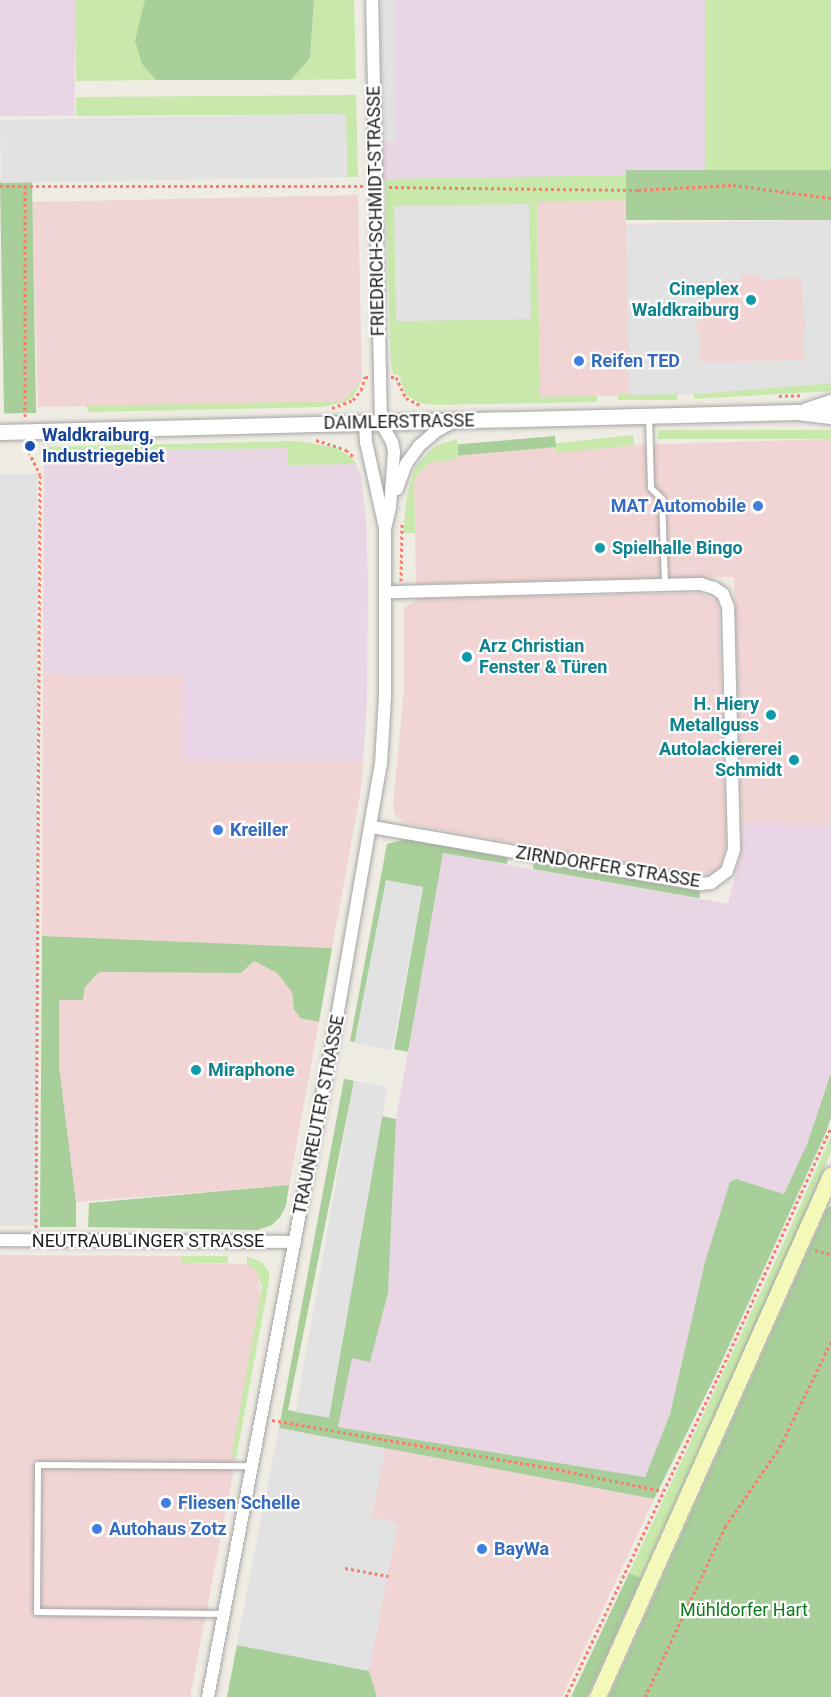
<!DOCTYPE html>
<meta charset="utf-8">
<style>
body{margin:0}
#map{position:relative;width:831px;height:1697px;overflow:hidden;background:#efece4;font-family:Roboto,sans-serif}
div>[style]{position:absolute}
[style*='--x']{left:calc(var(--x)*1px);top:calc(var(--y)*1px);width:calc(var(--w)*1px);rotate:calc(var(--a)*1deg)}
.commercial>*{inset:0;background:#f0d5d4}
.industrial>*{inset:0;background:#e8d6e4;transform-origin:0 0}
.grass>*{inset:0;background:#c8e9ab;transform-origin:0 0}
.forest>*{inset:0;background:#a8ce9a;transform-origin:0 0}
.parking>*{inset:0;background:#e2e2e2;transform-origin:0 0}
.path>*{height:3px;margin-top:-1.5px;transform-origin:0;background:repeating-linear-gradient(90deg,#f87e6d 0 3px,transparent 0 6px)}
.roads{filter:drop-shadow(0 0 2px #a5a5a5) drop-shadow(0 0 2px #a5a5a5)}
.service>*{height:6px;margin:-3px;padding:0 3px;transform-origin:3px;border-radius:3px;background:#fff}
.minor>*{height:12px;margin:-6px;padding:0 6px;transform-origin:6px;border-radius:6px;background:#fff}
.tertiary>*{height:15px;margin:-7.5px;padding:0 7.5px;transform-origin:7.5px;border-radius:7.5px;background:#fff}
.secondary>*{height:16px;margin:-8px;padding:0 8px;transform-origin:8px;border-radius:8px;background:#f4f9b9}
.dots>*{width:16px;height:16px;translate:-50% -50%;box-sizing:border-box;border:3px solid #fff;border-radius:50%}
span{translate:-50% -50%;white-space:nowrap;text-align:center;line-height:1.15;-webkit-text-stroke:4.5px #fff;paint-order:stroke}
.street-label{font-size:18px;color:#1e1e1e}
.culture-label{font-size:18px;color:#0d838f;font-weight:700}
.right{translate:-100% -50%;text-align:right}
.left{translate:0 -50%;text-align:left}
.shop-label{font-size:18px;color:#366cbe;font-weight:700}
.transit-label{font-size:18px;color:#164399;font-weight:700}
.park-label{font-size:18px;color:#0d7c18}
</style>
<div id="map">
<div class="commercial">
<i style="clip-path:polygon(358px 195px,362px 380px,345px 401px,38px 407px,32px 202px)"></i>
<i style="clip-path:polygon(626px 200px,626px 224px,831px 220px,831px 383px,694px 394px,540px 397px,537px 201px)"></i>
<i style="clip-path:polygon(831px 439px,831px 825px,742px 823px,734px 577px,416px 584px,414px 482px,418px 474px,429px 463px,457px 459px,457px 450px)"></i>
<i style="clip-path:polygon(700px 593px,716px 600px,719px 607px,726px 847px,722px 862px,716px 871px,699px 876px,405px 823px,396px 816px,393px 806px,404px 689px,404px 608px,419px 598px)"></i>
<i style="clip-path:polygon(43px 674px,184px 675px,183px 760px,363px 761px,361px 789px,332px 948px,42px 936px)"></i>
<i style="clip-path:polygon(254px 961px,277px 973px,292px 992px,294px 1009px,300px 1018px,319px 1022px,289px 1185px,76px 1202px,59px 1066px,59px 1000px,83px 1000px,85px 987px,99px 972px,241px 973px)"></i>
<i style="clip-path:polygon(0 1255px,182px 1256px,182px 1263px,247px 1264px,255px 1269px,259px 1277px,261px 1300px,231px 1458px,236px 1458px,190px 1697px,0 1697px)"></i>
<i style="clip-path:polygon(279px 1428px,654px 1499px,562px 1697px,377px 1697px,369px 1671px,237px 1645px)"></i>
</div>
<div class="industrial">
<i style="left:0;top:0;width:75px;height:116px"></i>
<i style="left:381px;top:0;width:324px;height:179px"></i>
<i style="clip-path:polygon(287px 448px,288px 465px,356px 464px,361px 475px,366px 518px,368px 583px,367px 703px,363px 761px,183px 760px,184px 675px,43px 674px,44px 451px)"></i>
<i style="clip-path:polygon(742px 823px,831px 825px,831px 1073px,807px 1144px,784px 1194px,736px 1179px,705px 1262px,670px 1414px,645px 1477px,338px 1427px,352px 1357px,370px 1361px,388px 1293px,396px 1119px,443px 853px,728px 904px,741px 852px)"></i>
</div>
<div class="grass">
<i style="clip-path:polygon(75px 0,145px 0,142px 64px,156px 80px,76px 81px)"></i>
<i style="clip-path:polygon(314px 0,354px 0,356px 79px,291px 80px,310px 58px)"></i>
<i style="left:705px;top:0;width:126px;height:173px"></i>
<i style="clip-path:polygon(356px 95px,358px 177px,347px 177px,346px 114px,76px 116px,76px 97px)"></i>
<i style="clip-path:polygon(626px 175px,626px 200px,537px 202px,540px 397px,597px 396px,597px 402px,434px 405px,420px 403px,407px 396px,398px 374px,393px 375px,391px 362px,385px 179px)"></i>
<i style="clip-path:polygon(362px 380px,352px 398px,345px 402px,321px 407px,89px 412px,86px 406px,344px 401px)"></i>
<i style="clip-path:polygon(831px 383px,831px 391px,694px 399px,694px 394px)"></i>
<i style="left:677px;top:394px;width:6px;height:59px;rotate:90deg"></i>
<i style="left:831px;top:430px;width:9px;height:173px;rotate:90deg"></i>
<i style="left:633px;top:435px;width:10px;height:78px;rotate:84deg"></i>
<i style="clip-path:polygon(457px 439px,457px 459px,429px 463px,418px 474px,414px 482px,415px 533px,403px 533px,407px 496px,415px 467px,435px 446px)"></i>
<i style="clip-path:polygon(298px 441px,337px 448px,351px 457px,356px 464px,288px 465px,287px 448px,44px 451px,44px 447px)"></i>
<i style="clip-path:polygon(831px 1136px,831px 1152px,792px 1243px,641px 1578px,629px 1573px,780px 1251px)"></i>
<i style="left:182px;top:1256px;width:46px;height:7px"></i>
<i style="clip-path:polygon(247px 1256px,263px 1263px,269px 1272px,269px 1282px,236px 1458px,231px 1458px,262px 1286px,255px 1269px,247px 1264px)"></i>
</div>
<div class="forest">
<i style="clip-path:polygon(145px 0,314px 0,310px 58px,291px 80px,156px 80px,142px 64px,135px 41px)"></i>
<i style="left:831px;top:170px;width:50px;height:205px;rotate:90deg"></i>
<i style="left:32px;top:181px;width:232px;height:32px;rotate:89deg"></i>
<i style="left:555px;top:436px;width:11px;height:98px;rotate:85deg"></i>
<i style="clip-path:polygon(407px 839px,508px 858px,507px 864px,443px 853px,408px 1052px,394px 1049px,423px 887px,386px 881px,357px 1043px,350px 1041px,387px 844px)"></i>
<i style="left:534px;top:862px;width:169px;height:7px;rotate:10deg"></i>
<i style="clip-path:polygon(42px 936px,332px 948px,319px 1022px,300px 1018px,294px 1009px,292px 992px,277px 973px,254px 961px,241px 973px,99px 972px,85px 987px,83px 1000px,59px 1000px,59px 1066px,76px 1202px,76px 1227px,40px 1227px)"></i>
<i style="clip-path:polygon(831px 1073px,831px 1117px,827px 1130px,717px 1372px,654px 1499px,279px 1428px,344px 1079px,354px 1081px,288px 1410px,321px 1416px,381px 1116px,396px 1119px,388px 1293px,370px 1362px,352px 1358px,338px 1427px,645px 1477px,670px 1414px,705px 1262px,730px 1182px,736px 1179px,784px 1194px,807px 1144px)"></i>
<i style="clip-path:polygon(289px 1185px,286px 1206px,280px 1217px,272px 1225px,257px 1230px,88px 1227px,89px 1203px)"></i>
<i style="clip-path:polygon(831px 1205px,831px 1697px,609px 1697px,827px 1209px)"></i>
<i style="clip-path:polygon(629px 1573px,641px 1578px,587px 1697px,571px 1697px)"></i>
<i style="clip-path:polygon(237px 1645px,369px 1671px,377px 1697px,227px 1697px)"></i>
</div>
<div class="parking">
<i style="left:381px;top:0;width:14px;height:142px"></i>
<i style="left:346px;top:114px;width:63px;height:346px;rotate:89deg"></i>
<i style="left:529px;top:204px;width:115px;height:135px;rotate:89deg"></i>
<i style="clip-path:polygon(evenodd,831px 220px,831px 383px,694px 394px,629px 395px,626px 225px,831px 220px,742px 274px,759px 274px,759px 279px,802px 278px,803px 320px,806px 320px,806px 329px,804px 330px,804px 360px,700px 362px,699px 332px,697px 332px,696px 323px,699px 322px,698px 281px,741px 280px,742px 274px)"></i>
<i style="left:0;top:474px;width:37px;height:752px"></i>
<i style="left:386px;top:880px;width:38px;height:166px;rotate:11deg"></i>
<i style="left:354px;top:1081px;width:34px;height:336px;rotate:10deg"></i>
<i style="clip-path:polygon(279px 1428px,385px 1449px,372px 1517px,398px 1523px,369px 1671px,237px 1645px)"></i>
</div>
<div class="path">
<i style="--x:0;--y:186;--w:364;--a:0"></i>
<i style="--x:25;--y:186;--w:232;--a:90"></i>
<i style="--x:389;--y:187;--w:249;--a:0.7"></i>
<i style="--x:638;--y:190;--w:95;--a:-3"></i>
<i style="--x:733;--y:185;--w:99;--a:7.6"></i>
<i style="--x:391;--y:377;--w:5;--a:0"></i>
<i style="--x:396;--y:377;--w:23;--a:65"></i>
<i style="--x:406;--y:398;--w:18;--a:27"></i>
<i style="--x:779;--y:396;--w:24;--a:-2"></i>
<i style="--x:332;--y:408;--w:22;--a:-21"></i>
<i style="--x:353;--y:400;--w:13;--a:-51"></i>
<i style="--x:361;--y:390;--w:14;--a:-73"></i>
<i style="--x:365;--y:377;--w:4;--a:0"></i>
<i style="--x:316;--y:440;--w:32;--a:18"></i>
<i style="--x:346;--y:450;--w:12;--a:42"></i>
<i style="--x:26;--y:446;--w:32;--a:64"></i>
<i style="--x:40;--y:475;--w:753;--a:90.3"></i>
<i style="--x:401;--y:581;--w:60;--a:-89"></i>
<i style="--x:815;--y:1250;--w:16;--a:14"></i>
<i style="--x:272;--y:1420;--w:288;--a:9.8"></i>
<i style="--x:556;--y:1469;--w:109;--a:11.6"></i>
<i style="--x:345;--y:1568;--w:44;--a:10.5"></i>
<i style="--x:566;--y:1697;--w:359;--a:-64.6"></i>
<i style="--x:720;--y:1373;--w:270;--a:-65.7"></i>
<i style="--x:645;--y:1697;--w:188;--a:-64.8"></i>
<i style="--x:725;--y:1527;--w:97;--a:-55.5"></i>
<i style="--x:780;--y:1447;--w:117;--a:-64.1"></i>
</div>
<div class="roads">
<div class="service">
<i style="--x:649;--y:416;--w:72;--a:88.4"></i>
<i style="--x:651;--y:488;--w:16;--a:45"></i>
<i style="--x:662;--y:499;--w:86;--a:88"></i>
<i style="--x:224;--y:1614;--w:187;--a:-179.4"></i>
<i style="--x:37;--y:1612;--w:147;--a:-89.6"></i>
<i style="--x:38;--y:1465;--w:214;--a:0.3"></i>
</div>
<div class="minor">
<i style="--x:365;--y:423;--w:19;--a:87"></i>
<i style="--x:366;--y:442;--w:88;--a:77.5"></i>
<i style="--x:397;--y:489;--w:27;--a:-70"></i>
<i style="--x:406;--y:464;--w:22;--a:-54"></i>
<i style="--x:419;--y:446;--w:23;--a:-41"></i>
<i style="--x:436;--y:431;--w:21;--a:-28"></i>
<i style="--x:372;--y:827;--w:333;--a:9.9"></i>
<i style="--x:700;--y:884;--w:11;--a:-5"></i>
<i style="--x:711;--y:883;--w:20;--a:-37"></i>
<i style="--x:727;--y:871;--w:23;--a:-72"></i>
<i style="--x:734;--y:849;--w:242;--a:-91.4"></i>
<i style="--x:728;--y:607;--w:14;--a:-111"></i>
<i style="--x:723;--y:594;--w:11;--a:-146"></i>
<i style="--x:714;--y:588;--w:14;--a:-163"></i>
<i style="--x:701;--y:584;--w:315;--a:178.5"></i>
<i style="--x:0;--y:1240;--w:295;--a:0.4"></i>
<i style="--x:208;--y:1697;--w:680;--a:-79.24"></i>
<i style="--x:335;--y:1029;--w:269;--a:-80.2"></i>
<i style="--x:381;--y:764;--w:68;--a:-86.6"></i>
<i style="--x:385;--y:696;--w:167;--a:-90"></i>
<i style="--x:385;--y:529;--w:23;--a:-77"></i>
<i style="--x:390;--y:507;--w:55;--a:-85.8"></i>
<i style="--x:394;--y:452;--w:10;--a:-101"></i>
<i style="--x:392;--y:442;--w:22;--a:-120"></i>
<i style="--x:381;--y:423;--w:423;--a:-91.2"></i>
</div>
<div class="tertiary">
<i style="--x:806;--y:410;--w:26;--a:-18"></i>
<i style="--x:0;--y:432;--w:797;--a:-1.44"></i>
<i style="--x:797;--y:412;--w:34;--a:7"></i>
</div>
<div class="secondary">
<i style="--x:598;--y:1697;--w:571;--a:-65.91"></i>
</div>
</div>
<div class="dots">
<i style="left:751px;top:300px;background:#0f9aa8"></i>
<i style="left:579px;top:361px;background:#3f7fe0"></i>
<i style="left:30px;top:446px;background:#1a4fb4"></i>
<i style="left:758px;top:506px;background:#3f7fe0"></i>
<i style="left:600px;top:548px;background:#0f9aa8"></i>
<i style="left:467px;top:657px;background:#0f9aa8"></i>
<i style="left:771px;top:715px;background:#0f9aa8"></i>
<i style="left:794px;top:760px;background:#0f9aa8"></i>
<i style="left:218px;top:830px;background:#3f7fe0"></i>
<i style="left:196px;top:1070px;background:#0f9aa8"></i>
<i style="left:166px;top:1503px;background:#3f7fe0"></i>
<i style="left:97px;top:1529px;background:#3f7fe0"></i>
<i style="left:482px;top:1549px;background:#3f7fe0"></i>
</div>
<div class="street-label">
<span style="left:376px;top:211px;rotate:-91deg">FRIEDRICH-SCHMIDT-STRASSE</span>
<span style="left:399px;top:422px;rotate:-1deg">DAIMLERSTRASSE</span>
<span style="left:608px;top:867px;rotate:9deg">ZIRNDORFER STRASSE</span>
<span style="left:319px;top:1115px;rotate:-79deg">TRAUNREUTER STRASSE</span>
<span style="left:148px;top:1241px">NEUTRAUBLINGER STRASSE</span>
</div>
<div class="culture-label">
<span class="right" style="left:739px;top:300px">Cineplex<br>Waldkraiburg</span>
<span class="left" style="left:612px;top:548px">Spielhalle Bingo</span>
<span class="left" style="left:479px;top:657px">Arz Christian<br>Fenster &amp; Türen</span>
<span class="right" style="left:759px;top:715px">H. Hiery<br>Metallguss</span>
<span class="right" style="left:782px;top:760px">Autolackiererei<br>Schmidt</span>
<span class="left" style="left:208px;top:1070px">Miraphone</span>
</div>
<div class="shop-label">
<span class="left" style="left:591px;top:361px">Reifen TED</span>
<span class="right" style="left:746px;top:506px">MAT Automobile</span>
<span class="left" style="left:230px;top:830px">Kreiller</span>
<span class="left" style="left:178px;top:1503px">Fliesen Schelle</span>
<span class="left" style="left:109px;top:1529px">Autohaus Zotz</span>
<span class="left" style="left:494px;top:1549px">BayWa</span>
</div>
<div class="transit-label">
<span class="left" style="left:42px;top:446px">Waldkraiburg,<br>Industriegebiet</span>
</div>
<div class="park-label">
<span style="left:744px;top:1610px">Mühldorfer Hart</span>
</div>
</div>
